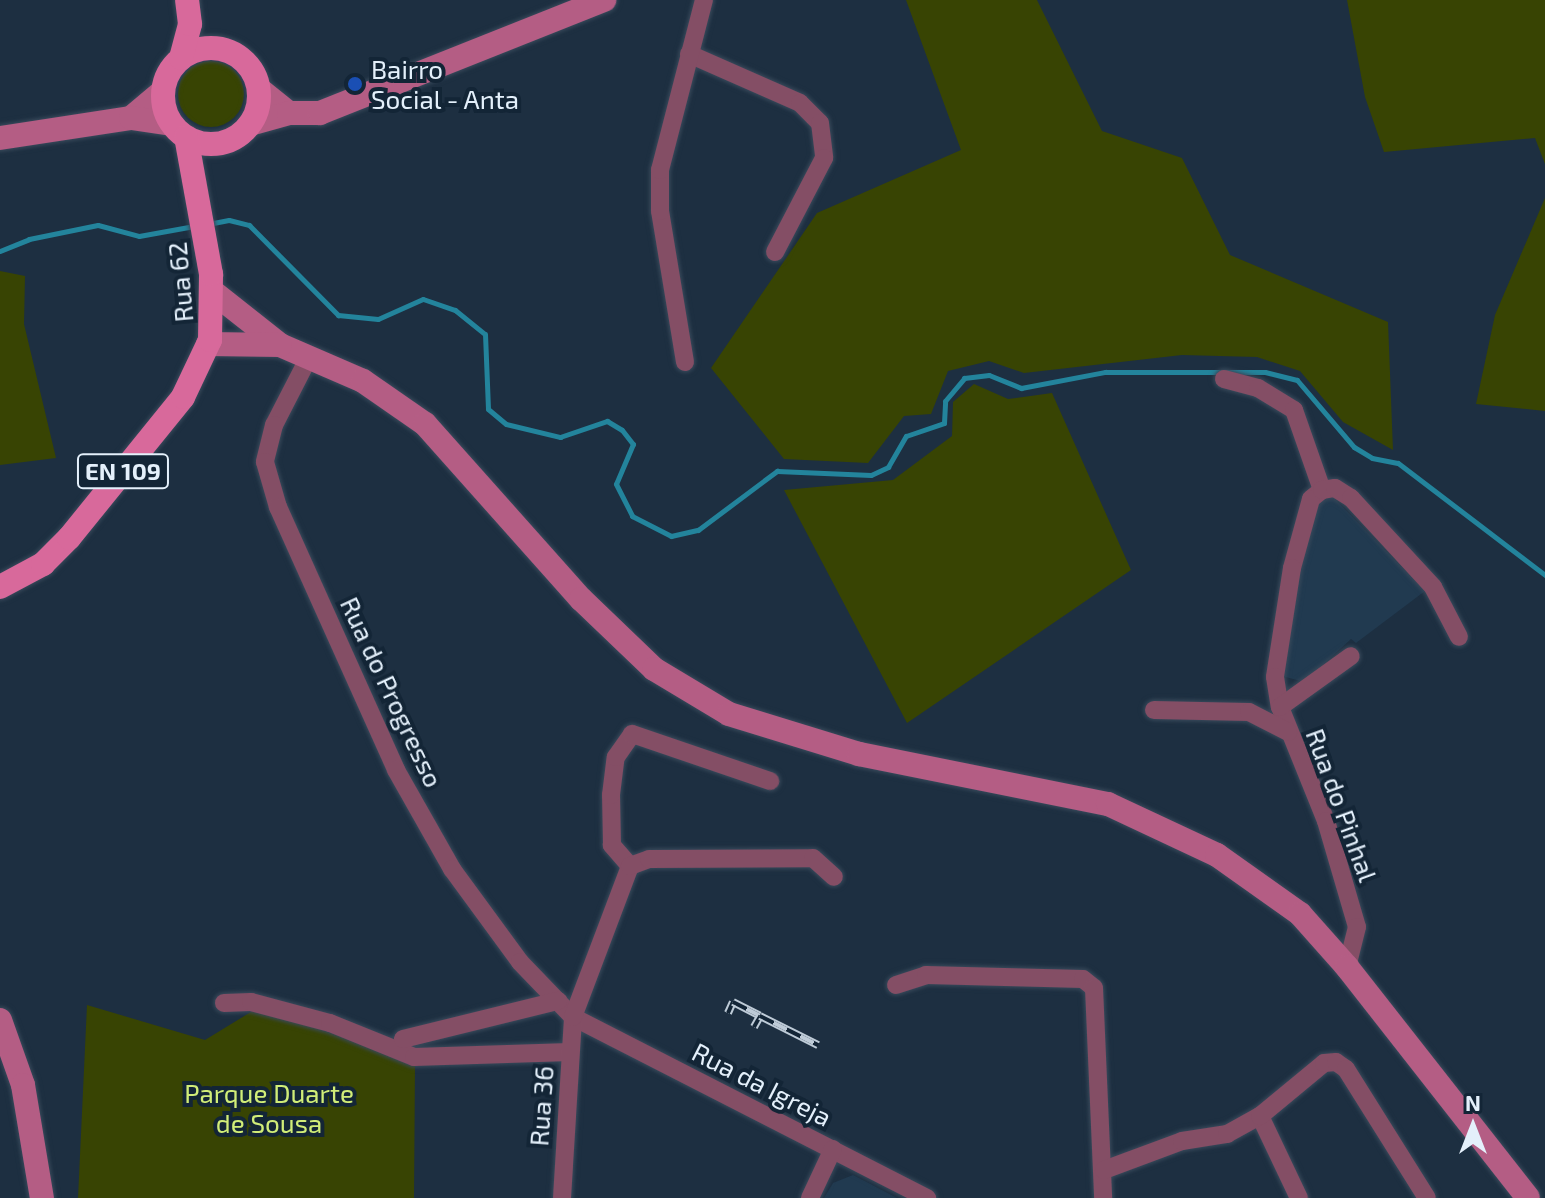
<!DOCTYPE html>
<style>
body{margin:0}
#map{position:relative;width:1545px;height:1198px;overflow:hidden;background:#1d2f41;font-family:"Exo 2",sans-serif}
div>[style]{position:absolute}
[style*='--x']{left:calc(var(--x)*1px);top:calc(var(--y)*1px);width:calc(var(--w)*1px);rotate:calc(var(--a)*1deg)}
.built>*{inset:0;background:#213a50}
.green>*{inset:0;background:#384403}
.round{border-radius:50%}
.stream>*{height:5px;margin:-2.5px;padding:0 2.5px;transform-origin:2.5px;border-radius:2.5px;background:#23849c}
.roads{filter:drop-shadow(0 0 2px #394a5b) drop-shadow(0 0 2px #394a5b)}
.street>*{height:18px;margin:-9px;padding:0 9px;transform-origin:9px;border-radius:9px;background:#844e65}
.secondary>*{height:24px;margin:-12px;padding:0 12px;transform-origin:12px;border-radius:12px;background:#b45d84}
.primary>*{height:24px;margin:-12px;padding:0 12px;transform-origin:12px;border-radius:12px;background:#d8699b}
.primary>.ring{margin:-12px;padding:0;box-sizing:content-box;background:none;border:24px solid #d8699b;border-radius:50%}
.rail>*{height:8px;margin-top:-4px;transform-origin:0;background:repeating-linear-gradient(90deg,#132536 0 15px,#becbd7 0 30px);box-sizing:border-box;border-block:2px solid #becbd7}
.dots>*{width:22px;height:22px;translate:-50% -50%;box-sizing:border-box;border:4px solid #132536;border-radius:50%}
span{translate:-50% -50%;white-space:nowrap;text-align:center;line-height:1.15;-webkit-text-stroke:8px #132536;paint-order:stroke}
.shield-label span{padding:2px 6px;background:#132536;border:2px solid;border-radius:6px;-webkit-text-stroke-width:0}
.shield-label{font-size:24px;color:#e4f0fb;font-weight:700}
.poi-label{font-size:26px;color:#e4f0fb}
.left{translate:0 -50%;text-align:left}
.street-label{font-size:26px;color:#e4f0fb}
.park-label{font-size:26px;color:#d1ed78}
.north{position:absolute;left:1433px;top:1086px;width:80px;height:80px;-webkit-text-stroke:6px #132536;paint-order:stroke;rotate:0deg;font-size:22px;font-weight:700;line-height:32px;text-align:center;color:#e4f0fb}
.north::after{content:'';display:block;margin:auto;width:28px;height:36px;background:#e4f0fb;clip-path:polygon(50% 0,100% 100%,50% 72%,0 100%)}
</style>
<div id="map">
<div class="built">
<i style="clip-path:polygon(1328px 492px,1425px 591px,1356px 643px,1351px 639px,1304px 682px,1282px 676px,1289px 605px,1317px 504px)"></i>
<i style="clip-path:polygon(853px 1175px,897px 1198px,824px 1198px,833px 1183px)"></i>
</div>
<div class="green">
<i style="clip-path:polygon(906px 0,1037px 0,1102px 131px,1182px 158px,1230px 255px,1388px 322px,1393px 450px,1343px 422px,1300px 371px,1257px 357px,1182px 355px,1024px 373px,989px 361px,948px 371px,931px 414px,904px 416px,868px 463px,784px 459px,711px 368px,817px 213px,961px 150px)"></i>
<i style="clip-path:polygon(1347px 0,1545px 0,1545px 164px,1535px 138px,1384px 152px,1365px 97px)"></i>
<i class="round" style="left:178px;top:61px;width:66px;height:66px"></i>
<i style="clip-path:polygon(1545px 198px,1545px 411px,1476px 404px,1495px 315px)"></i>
<i style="clip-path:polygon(0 271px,25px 276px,24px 324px,56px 458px,0 465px)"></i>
<i style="clip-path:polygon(974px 384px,1008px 399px,1052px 393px,1131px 570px,907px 723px,784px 490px,893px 480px,952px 436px,953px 402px)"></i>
<i style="clip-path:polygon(87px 1005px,205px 1040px,259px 1007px,415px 1064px,414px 1198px,78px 1198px)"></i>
</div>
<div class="stream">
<i style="--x:208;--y:224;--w:21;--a:-11"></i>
<i style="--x:229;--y:220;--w:21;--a:14"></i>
<i style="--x:249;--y:225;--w:127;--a:45.3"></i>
<i style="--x:338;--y:315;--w:40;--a:5.7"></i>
<i style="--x:378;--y:319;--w:49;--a:-24"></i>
<i style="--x:423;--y:299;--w:34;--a:19"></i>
<i style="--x:455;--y:310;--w:38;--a:39"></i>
<i style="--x:485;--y:334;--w:75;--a:87.7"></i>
<i style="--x:488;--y:409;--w:23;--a:40"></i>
<i style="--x:506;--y:424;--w:56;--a:13.5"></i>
<i style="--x:560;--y:437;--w:50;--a:-18.8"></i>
<i style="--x:607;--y:421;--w:17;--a:31"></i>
<i style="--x:622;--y:430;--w:18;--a:52"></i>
<i style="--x:633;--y:444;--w:43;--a:113"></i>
<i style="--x:616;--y:484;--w:36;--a:63"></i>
<i style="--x:632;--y:516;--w:44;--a:27.1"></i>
<i style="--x:671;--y:536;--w:28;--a:-13"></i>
<i style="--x:698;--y:530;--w:99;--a:-36.8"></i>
<i style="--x:777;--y:471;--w:94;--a:2.4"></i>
<i style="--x:871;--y:475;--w:19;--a:-25"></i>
<i style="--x:888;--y:467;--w:36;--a:-60"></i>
<i style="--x:906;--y:436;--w:40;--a:-18.9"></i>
<i style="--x:944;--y:423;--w:22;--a:-87"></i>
<i style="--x:945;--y:401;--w:30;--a:-50"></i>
<i style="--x:964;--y:378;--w:25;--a:-7"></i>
<i style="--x:989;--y:375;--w:35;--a:22"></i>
<i style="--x:1021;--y:388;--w:86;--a:-10.8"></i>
<i style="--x:1105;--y:372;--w:160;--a:0"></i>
<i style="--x:1265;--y:372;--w:33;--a:14"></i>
<i style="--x:1297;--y:380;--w:88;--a:49.6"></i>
<i style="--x:1354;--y:447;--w:21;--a:31"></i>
<i style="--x:1372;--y:458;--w:26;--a:11"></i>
<i style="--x:1398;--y:463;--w:185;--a:37.3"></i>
<i style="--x:0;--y:251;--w:31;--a:-22"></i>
<i style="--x:29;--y:239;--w:70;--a:-11.5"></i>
<i style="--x:98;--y:225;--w:42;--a:15"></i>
<i style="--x:139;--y:236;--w:56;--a:-10.3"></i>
</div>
<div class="roads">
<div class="street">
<i style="--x:689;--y:54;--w:121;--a:23.8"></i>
<i style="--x:800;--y:103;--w:28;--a:45"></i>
<i style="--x:820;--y:123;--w:35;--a:83"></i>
<i style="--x:824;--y:158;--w:106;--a:117.5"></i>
<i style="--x:309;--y:357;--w:76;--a:117.2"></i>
<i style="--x:274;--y:425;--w:38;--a:104"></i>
<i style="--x:265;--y:462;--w:47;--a:73.9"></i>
<i style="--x:278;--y:507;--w:288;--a:65.8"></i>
<i style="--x:396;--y:770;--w:114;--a:60.5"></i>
<i style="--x:452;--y:869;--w:115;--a:53.8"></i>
<i style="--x:520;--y:962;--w:76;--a:46.1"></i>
<i style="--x:573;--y:1017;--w:398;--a:27.1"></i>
<i style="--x:685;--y:362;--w:153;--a:-99.4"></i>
<i style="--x:660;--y:211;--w:41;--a:-90"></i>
<i style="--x:660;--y:170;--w:176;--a:-75.5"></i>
<i style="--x:1224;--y:379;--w:35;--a:15"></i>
<i style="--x:1258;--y:388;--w:42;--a:31.4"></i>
<i style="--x:1294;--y:410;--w:85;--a:70.7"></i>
<i style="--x:1322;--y:490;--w:14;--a:141"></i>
<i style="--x:1311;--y:499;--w:72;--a:105.4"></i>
<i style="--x:1292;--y:568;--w:110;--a:98.9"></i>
<i style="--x:1275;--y:677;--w:30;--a:81"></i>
<i style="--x:1280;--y:707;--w:123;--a:68"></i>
<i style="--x:1326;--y:821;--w:110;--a:73.7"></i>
<i style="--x:1357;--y:927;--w:41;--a:104"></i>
<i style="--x:1322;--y:490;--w:13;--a:-9"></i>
<i style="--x:1335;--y:488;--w:19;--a:32"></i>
<i style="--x:1351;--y:498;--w:121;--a:47.3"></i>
<i style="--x:1433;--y:587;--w:56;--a:62.5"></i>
<i style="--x:1280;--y:707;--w:87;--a:-35.7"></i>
<i style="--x:1154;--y:710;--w:95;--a:1.2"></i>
<i style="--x:1249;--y:712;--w:44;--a:27.1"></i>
<i style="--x:630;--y:866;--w:28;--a:-131"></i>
<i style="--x:612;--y:845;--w:50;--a:-91.1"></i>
<i style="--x:611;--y:795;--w:38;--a:-83"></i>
<i style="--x:616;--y:757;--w:28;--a:-55"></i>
<i style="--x:632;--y:734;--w:146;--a:18.8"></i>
<i style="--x:896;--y:985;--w:32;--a:-18"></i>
<i style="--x:926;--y:975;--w:157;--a:1.5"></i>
<i style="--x:1083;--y:979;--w:14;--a:39"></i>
<i style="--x:1094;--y:988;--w:210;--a:87.5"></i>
<i style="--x:224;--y:1003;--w:27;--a:-2"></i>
<i style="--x:251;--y:1002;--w:82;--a:14.9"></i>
<i style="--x:330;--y:1023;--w:91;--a:22"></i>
<i style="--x:414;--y:1057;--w:156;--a:-1.8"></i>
<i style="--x:403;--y:1039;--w:160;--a:-13.8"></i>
<i style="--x:1260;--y:1116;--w:91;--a:64.6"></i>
<i style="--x:1104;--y:1170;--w:83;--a:-20.4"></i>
<i style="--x:1182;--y:1141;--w:46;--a:-8.8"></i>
<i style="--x:1227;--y:1134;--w:38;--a:-29"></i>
<i style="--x:1260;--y:1116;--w:83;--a:-39.6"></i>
<i style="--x:1324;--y:1063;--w:12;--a:-5"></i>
<i style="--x:1336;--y:1062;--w:12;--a:35"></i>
<i style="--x:1346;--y:1069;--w:152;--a:57.9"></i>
<i style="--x:562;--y:1198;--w:181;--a:-86.5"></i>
<i style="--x:573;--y:1017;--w:161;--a:-69.3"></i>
<i style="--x:630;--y:866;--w:20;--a:-20"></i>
<i style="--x:649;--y:859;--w:164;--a:-0.3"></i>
<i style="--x:813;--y:858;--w:28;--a:42"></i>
<i style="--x:810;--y:1198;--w:54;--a:-64.9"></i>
</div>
<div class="secondary">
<i style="--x:259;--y:89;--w:38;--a:39"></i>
<i style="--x:131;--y:118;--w:42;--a:-40.2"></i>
<i style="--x:250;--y:124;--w:41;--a:-15.8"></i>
<i style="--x:289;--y:113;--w:31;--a:0"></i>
<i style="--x:320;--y:113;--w:306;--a:-21.7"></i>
<i style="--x:0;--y:138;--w:133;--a:-8.7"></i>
<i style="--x:131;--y:118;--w:41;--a:8.3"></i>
<i style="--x:213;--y:292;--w:85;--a:38.3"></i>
<i style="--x:280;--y:345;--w:90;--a:23.4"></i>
<i style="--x:363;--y:381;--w:75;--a:34.7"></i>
<i style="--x:425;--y:424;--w:234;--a:48.3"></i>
<i style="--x:581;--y:599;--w:101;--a:43.8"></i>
<i style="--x:654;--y:669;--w:87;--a:31"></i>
<i style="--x:729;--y:714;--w:136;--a:17.1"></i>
<i style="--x:859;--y:754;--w:254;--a:11.4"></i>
<i style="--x:1108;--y:804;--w:120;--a:25.1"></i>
<i style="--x:1217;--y:855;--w:102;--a:35.4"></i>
<i style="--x:1300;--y:914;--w:71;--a:48.4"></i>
<i style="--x:1347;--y:967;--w:293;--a:51.9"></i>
<i style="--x:208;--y:344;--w:72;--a:0.8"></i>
<i style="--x:0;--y:1020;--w:69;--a:70.5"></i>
<i style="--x:23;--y:1085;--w:115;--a:80.5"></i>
</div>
<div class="primary">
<i class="ring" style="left:163px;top:48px;width:72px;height:72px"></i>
<i style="--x:181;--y:58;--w:35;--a:-75"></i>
<i style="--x:190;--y:24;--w:24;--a:-97"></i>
<i style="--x:0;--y:587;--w:49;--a:-28.1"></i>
<i style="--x:43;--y:564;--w:37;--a:-45"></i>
<i style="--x:69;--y:538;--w:181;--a:-51"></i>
<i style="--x:183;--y:397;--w:63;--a:-64.7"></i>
<i style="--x:210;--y:340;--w:66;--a:-89.1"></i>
<i style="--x:211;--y:274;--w:139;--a:-100.3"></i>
</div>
</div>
<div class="rail">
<i style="--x:728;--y:1013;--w:12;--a:-66"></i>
<i style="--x:733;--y:1002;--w:30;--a:27"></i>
<i style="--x:754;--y:1027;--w:13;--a:-61"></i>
<i style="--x:760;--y:1016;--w:65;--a:26.6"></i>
</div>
<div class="dots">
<i style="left:355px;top:84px;background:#1a4fb4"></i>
</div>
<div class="shield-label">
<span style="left:123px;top:471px">EN 109</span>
</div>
<div class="poi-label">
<span class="left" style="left:371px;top:84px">Bairro<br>Social - Anta</span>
</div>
<div class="street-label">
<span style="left:180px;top:282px;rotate:-95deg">Rua 62</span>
<span style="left:392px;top:692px;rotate:65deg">Rua do Progresso</span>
<span style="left:1342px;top:805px;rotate:70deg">Rua do Pinhal</span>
<span style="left:762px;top:1084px;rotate:27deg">Rua da Igreja</span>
<span style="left:541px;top:1106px;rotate:-86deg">Rua 36</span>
</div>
<div class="park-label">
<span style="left:269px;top:1108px">Parque Duarte<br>de Sousa</span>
</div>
<div class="north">N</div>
</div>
